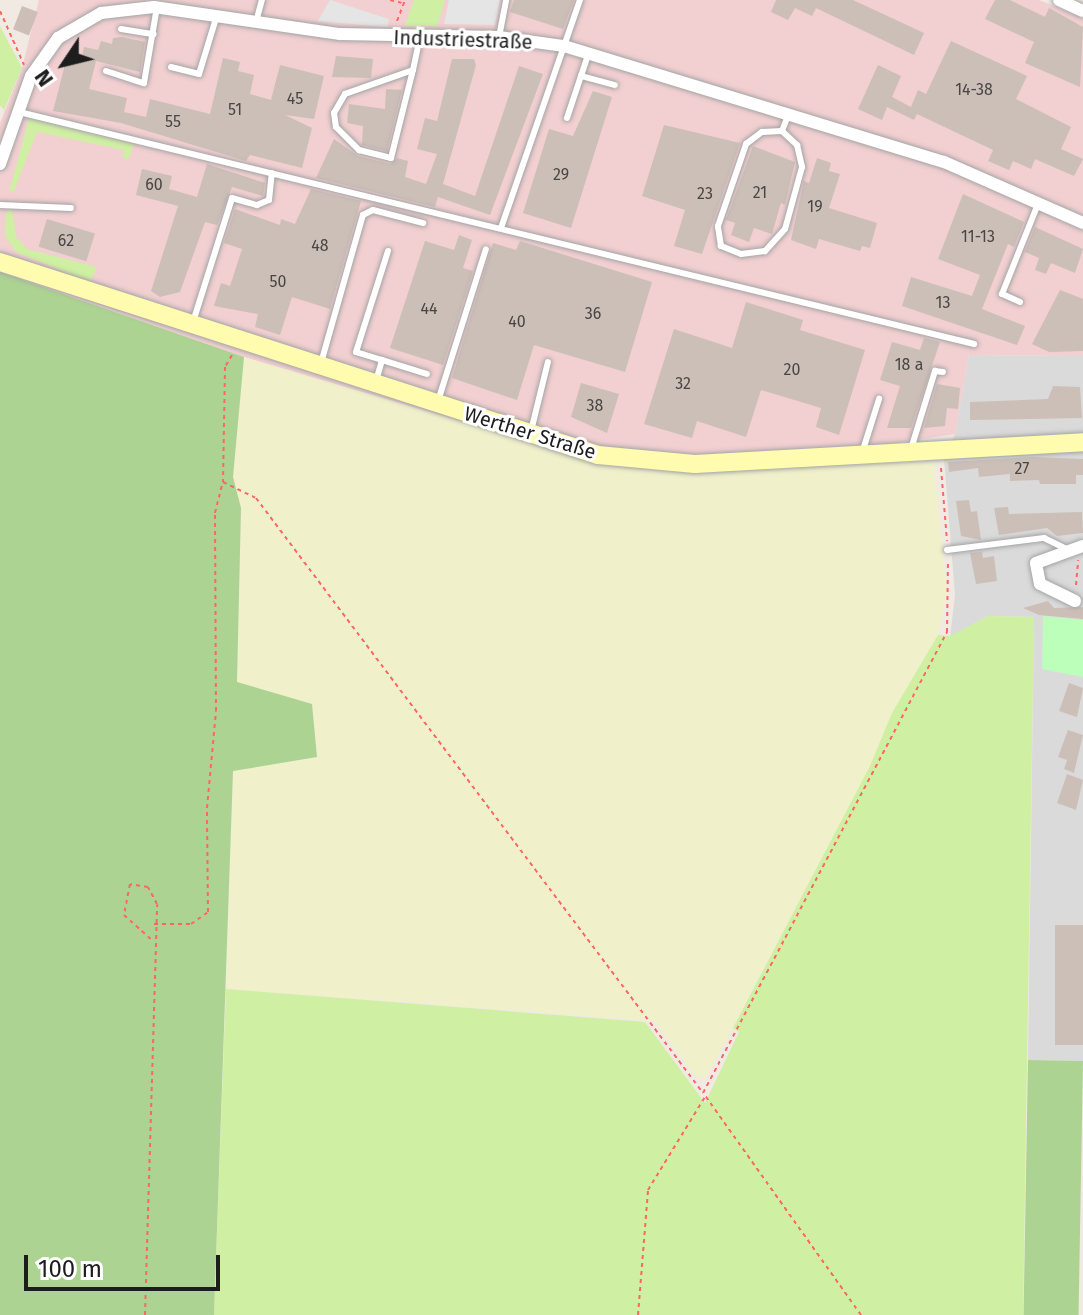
<!DOCTYPE html>
<meta charset="utf-8">
<style>
body{margin:0}
#map{position:relative;width:1083px;height:1315px;overflow:hidden;background:#f0eae2;font-family:"Fira Sans",sans-serif}
div>[style]{position:absolute}
[style*='--x']{left:calc(var(--x)*1px);top:calc(var(--y)*1px);width:calc(var(--w)*1px);rotate:calc(var(--a)*1deg)}
.residential>*{inset:0;background:#dbdada}
.commercial>*{inset:0;background:#f2cfd1}
.farmland>*{inset:0;background:#f0f0cb}
.grass>*{inset:0;background:#cfefa2}
.forest>*{inset:0;background:#acd392;transform-origin:0 0}
.park>*{inset:0;background:#bbffba}
.parking>*{inset:0;background:#e5e5e5}
.building>*{inset:0;background:#ccbfb8;transform-origin:0 0}
.path>*{height:2px;margin-top:-1px;transform-origin:0;background:repeating-linear-gradient(90deg,#ff6563 0 4px,transparent 0 8px)}
.roads{filter:drop-shadow(0 0 2px #a4a4a4) drop-shadow(0 0 2px #a4a4a4)}
.lane>*{height:6px;margin:-3px;padding:0 3px;transform-origin:3px;border-radius:3px;background:#fff}
.street>*{height:12px;margin:-6px;padding:0 6px;transform-origin:6px;border-radius:6px;background:#fff}
.secondary>*{height:18px;margin:-9px;padding:0 9px;transform-origin:9px;border-radius:9px;background:#fffcb0}
span{translate:-50% -50%;white-space:nowrap;text-align:center;line-height:1.15;-webkit-text-stroke:6px #fff;paint-order:stroke}
.number-label{font-size:16px;color:#494644}
.number-label span{-webkit-text-stroke-width:0}
.street-label{font-size:20px;color:#1d1d1d}
.north{position:absolute;left:24px;top:24px;width:80px;height:80px;-webkit-text-stroke:6px #fff;paint-order:stroke;rotate:235deg;font-size:22px;font-weight:700;line-height:32px;text-align:center;color:#1d1d1d}
.north::after{content:'';display:block;margin:auto;width:28px;height:36px;background:#1d1d1d;clip-path:polygon(50% 0,100% 100%,50% 72%,0 100%)}
.scale{position:absolute;left:24px;top:1255px;width:196px;height:36px;box-sizing:border-box;border:4px solid #1d1d1d;border-top:0;padding-left:10px;font-size:24px;line-height:28px;white-space:nowrap;color:#1d1d1d;-webkit-text-stroke:6px #fff;paint-order:stroke}
</style>
<div id="map">
<div class="residential">
<i style="clip-path:polygon(969px 355px,1083px 356px,1083px 1061px,1028px 1060px,1034px 617px,988px 616px,950px 637px,955px 595px,944px 458px,955px 434px)"></i>
</div>
<div class="commercial">
<i style="clip-path:polygon(39px 0,1039px 0,1083px 18px,1083px 356px,969px 355px,955px 434px,698px 473px,604px 464px,244px 357px,0 272px,0 123px,22px 68px)"></i>
</div>
<div class="farmland">
<i style="clip-path:polygon(244px 357px,604px 464px,934px 461px,947px 595px,938px 635px,892px 713px,870px 766px,705px 1080px,694px 1075px,654px 1021px,226px 989px,233px 770px,316px 757px,312px 704px,237px 683px,241px 508px,233px 477px)"></i>
</div>
<div class="grass">
<i style="clip-path:polygon(414px 0,445px 0,437px 26px,405px 26px)"></i>
<i style="clip-path:polygon(0 26px,22px 68px,4px 110px,0 105px)"></i>
<i style="clip-path:polygon(29px 118px,134px 144px,128px 160px,123px 158px,124px 150px,37px 132px,14px 191px,9px 192px)"></i>
<i style="clip-path:polygon(12px 208px,16px 237px,27px 249px,97px 267px,90px 282px,16px 252px,5px 236px,6px 212px)"></i>
<i style="clip-path:polygon(988px 616px,1034px 617px,1023px 1315px,214px 1315px,226px 989px,645px 1022px,705px 1103px,739px 1032px,733px 1028px,870px 766px,892px 713px,938px 635px,950px 636px)"></i>
</div>
<div class="forest">
<i style="clip-path:polygon(0 272px,244px 357px,233px 477px,241px 508px,237px 682px,312px 704px,317px 757px,233px 771px,214px 1315px,0 1315px)"></i>
<i style="left:1028px;top:1060px;width:55px;height:255px;rotate:1deg"></i>
</div>
<div class="park">
<i style="clip-path:polygon(1043px 616px,1083px 620px,1083px 677px,1042px 669px)"></i>
</div>
<div class="parking">
<i style="clip-path:polygon(330px 0,389px 19px,387px 27px,318px 21px)"></i>
<i style="clip-path:polygon(449px 0,500px 0,495px 25px,444px 24px)"></i>
</div>
<div class="building">
<i style="clip-path:polygon(514px 0,574px 0,563px 29px,510px 12px)"></i>
<i style="clip-path:polygon(776px 0,853px 0,924px 33px,914px 55px,816px 8px,812px 16px,795px 8px,788px 20px,771px 12px)"></i>
<i style="clip-path:polygon(995px 0,1010px 0,1045px 17px,1049px 8px,1083px 27px,1080px 87px,1025px 63px,1034px 42px,985px 19px)"></i>
<i style="left:22px;top:6px;width:17px;height:25px;rotate:21deg"></i>
<i style="clip-path:polygon(122px 37px,145px 42px,140px 72px,96px 61px,89px 89px,127px 98px,124px 112px,146px 117px,150px 99px,210px 114px,223px 58px,240px 62px,238px 71px,254px 75px,250px 94px,271px 100px,280px 65px,324px 76px,314px 119px,285px 115px,312px 128px,302px 168px,250px 155px,246px 161px,121px 123px,53px 111px,68px 53px,82px 56px,84px 47px,98px 50px,101px 41px,112px 44px,113px 38px)"></i>
<i style="clip-path:polygon(951px 41px,1027px 76px,1016px 99px,1071px 127px,1061px 149px,1083px 159px,1074px 176px,1035px 159px,1031px 169px,1013px 161px,1009px 170px,988px 161px,993px 150px,917px 114px,914px 120px,887px 107px,882px 120px,858px 109px,878px 65px,901px 76px,892px 97px,911px 107px,918px 90px,926px 94px)"></i>
<i style="clip-path:polygon(336px 56px,373px 59px,371px 78px,332px 77px)"></i>
<i style="clip-path:polygon(452px 59px,474px 59px,476px 65px,443px 184px,475px 196px,519px 66px,543px 74px,490px 215px,438px 197px,435px 207px,316px 178px,334px 139px,358px 156px,390px 164px,397px 158px,408px 161px,405px 177px,426px 184px,437px 154px,417px 149px,425px 118px,437px 121px)"></i>
<i style="clip-path:polygon(386px 89px,402px 90px,387px 151px,362px 145px,363px 126px,347px 123px,349px 104px,385px 109px)"></i>
<i style="clip-path:polygon(593px 91px,612px 97px,571px 228px,523px 213px,549px 129px,573px 136px)"></i>
<i style="clip-path:polygon(664px 125px,740px 143px,702px 254px,674px 246px,685px 210px,642px 196px)"></i>
<i style="clip-path:polygon(753px 146px,795px 162px,785px 205px,781px 203px,772px 234px,754px 228px,749px 242px,731px 235px,735px 223px,726px 220px)"></i>
<i style="clip-path:polygon(817px 158px,831px 163px,829px 171px,840px 174px,829px 208px,877px 223px,870px 248px,862px 246px,860px 251px,819px 239px,816px 249px,791px 240px,804px 181px,809px 183px)"></i>
<i style="clip-path:polygon(207px 164px,265px 183px,263px 196px,232px 187px,217px 225px,205px 222px,180px 292px,160px 297px,151px 291px,178px 206px,136px 195px,142px 169px,172px 176px,169px 189px,197px 197px)"></i>
<i style="clip-path:polygon(311px 189px,361px 201px,330px 309px,292px 297px,280px 335px,255px 327px,258px 314px,214px 306px,221px 283px,230px 286px,242px 249px,224px 243px,235px 209px,280px 225px,281px 219px,295px 224px)"></i>
<i style="clip-path:polygon(963px 194px,1024px 222px,1014px 247px,1008px 244px,982px 309px,1025px 326px,1017px 345px,902px 306px,911px 277px,972px 296px,980px 275px,938px 259px)"></i>
<i style="left:47px;top:219px;width:50px;height:29px;rotate:17deg"></i>
<i style="clip-path:polygon(1035px 227px,1083px 249px,1075px 273px,1051px 263px,1046px 274px,1035px 270px,1039px 258px,1025px 252px)"></i>
<i style="clip-path:polygon(459px 235px,472px 240px,463px 268px,473px 271px,443px 365px,390px 348px,425px 241px,454px 250px)"></i>
<i style="clip-path:polygon(520px 241px,652px 282px,625px 372px,534px 345px,517px 400px,452px 378px,493px 243px,516px 250px)"></i>
<i style="clip-path:polygon(1060px 290px,1083px 299px,1083px 351px,1049px 352px,1032px 344px)"></i>
<i style="clip-path:polygon(746px 302px,803px 320px,800px 330px,865px 350px,839px 435px,816px 427px,821px 408px,761px 390px,746px 437px,697px 421px,692px 438px,644px 424px,674px 329px,732px 348px)"></i>
<i style="clip-path:polygon(924px 338px,940px 342px,911px 428px,887px 428px,900px 386px,880px 380px,892px 342px,920px 350px)"></i>
<i style="clip-path:polygon(581px 383px,619px 394px,607px 433px,571px 417px)"></i>
<i style="clip-path:polygon(937px 384px,960px 388px,958px 409px,947px 408px,945px 426px,924px 428px)"></i>
<i style="clip-path:polygon(1053px 386px,1080px 387px,1082px 418px,970px 420px,970px 402px,1048px 399px)"></i>
<i style="clip-path:polygon(1034px 457px,1083px 459px,1083px 475px,1076px 475px,1076px 484px,1040px 484px,1039px 480px,1010px 481px,1010px 474px,979px 477px,978px 468px,949px 472px,948px 462px)"></i>
<i style="clip-path:polygon(969px 500px,971px 512px,977px 511px,981px 540px,961px 536px,956px 501px)"></i>
<i style="clip-path:polygon(1008px 507px,1009px 514px,1082px 512px,1083px 533px,1057px 536px,1047px 528px,999px 535px,994px 508px)"></i>
<i style="clip-path:polygon(982px 552px,983px 558px,994px 556px,997px 581px,976px 584px,970px 553px)"></i>
<i style="clip-path:polygon(1048px 601px,1054px 608px,1083px 607px,1083px 619px,1039px 615px,1023px 608px)"></i>
<i style="clip-path:polygon(1069px 683px,1083px 688px,1077px 717px,1059px 711px)"></i>
<i style="clip-path:polygon(1068px 730px,1083px 735px,1074px 773px,1064px 769px,1067px 760px,1058px 757px)"></i>
<i style="clip-path:polygon(1067px 774px,1083px 780px,1076px 810px,1057px 803px)"></i>
<i style="left:1055px;top:925px;width:28px;height:120px"></i>
</div>
<div class="path">
<i style="--x:390;--y:0;--w:12;--a:14"></i>
<i style="--x:0;--y:11;--w:59;--a:66"></i>
<i style="--x:397;--y:21;--w:22;--a:-69"></i>
<i style="--x:232;--y:355;--w:14;--a:120"></i>
<i style="--x:225;--y:367;--w:115;--a:91"></i>
<i style="--x:223;--y:482;--w:37;--a:26"></i>
<i style="--x:256;--y:498;--w:744;--a:53.08"></i>
<i style="--x:941;--y:468;--w:73;--a:85.3"></i>
<i style="--x:1076;--y:585;--w:25;--a:-85"></i>
<i style="--x:154;--y:924;--w:37;--a:0"></i>
<i style="--x:191;--y:924;--w:21;--a:-35"></i>
<i style="--x:208;--y:912;--w:104;--a:-90.6"></i>
<i style="--x:207;--y:808;--w:97;--a:-84.7"></i>
<i style="--x:216;--y:711;--w:198;--a:-90.3"></i>
<i style="--x:215;--y:513;--w:32;--a:-76"></i>
<i style="--x:145;--y:1315;--w:411;--a:-88.3"></i>
<i style="--x:157;--y:904;--w:19;--a:-118"></i>
<i style="--x:148;--y:887;--w:18;--a:-171"></i>
<i style="--x:130;--y:884;--w:32;--a:101"></i>
<i style="--x:124;--y:915;--w:39;--a:42"></i>
<i style="--x:638;--y:1315;--w:125;--a:-85.4"></i>
<i style="--x:648;--y:1190;--w:109;--a:-58.5"></i>
<i style="--x:861;--y:1315;--w:272;--a:-125.4"></i>
<i style="--x:703;--y:1093;--w:522;--a:-62.11"></i>
<i style="--x:947;--y:632;--w:72;--a:-89.2"></i>
</div>
<div class="roads">
<div class="lane">
<i style="--x:256;--y:22;--w:23;--a:-75"></i>
<i style="--x:121;--y:29;--w:33;--a:9"></i>
<i style="--x:499;--y:37;--w:38;--a:-79"></i>
<i style="--x:171;--y:67;--w:29;--a:14"></i>
<i style="--x:199;--y:74;--w:62;--a:-73"></i>
<i style="--x:413;--y:70;--w:72;--a:160.6"></i>
<i style="--x:345;--y:94;--w:22;--a:120"></i>
<i style="--x:334;--y:113;--w:14;--a:82"></i>
<i style="--x:336;--y:127;--w:33;--a:45"></i>
<i style="--x:359;--y:150;--w:33;--a:14"></i>
<i style="--x:391;--y:158;--w:91;--a:-76"></i>
<i style="--x:413;--y:70;--w:34;--a:-78"></i>
<i style="--x:106;--y:71;--w:40;--a:18"></i>
<i style="--x:144;--y:83;--w:77;--a:-80.3"></i>
<i style="--x:581;--y:76;--w:35;--a:15"></i>
<i style="--x:19;--y:112;--w:983;--a:13.65"></i>
<i style="--x:567;--y:118;--w:70;--a:-71.6"></i>
<i style="--x:782;--y:131;--w:21;--a:43"></i>
<i style="--x:797;--y:145;--w:23;--a:77"></i>
<i style="--x:802;--y:167;--w:64;--a:105.3"></i>
<i style="--x:785;--y:229;--w:30;--a:132"></i>
<i style="--x:765;--y:251;--w:24;--a:173"></i>
<i style="--x:741;--y:254;--w:22;--a:-158"></i>
<i style="--x:721;--y:246;--w:20;--a:-99"></i>
<i style="--x:718;--y:226;--w:87;--a:-71.1"></i>
<i style="--x:746;--y:144;--w:20;--a:-37"></i>
<i style="--x:762;--y:132;--w:20;--a:-3"></i>
<i style="--x:782;--y:131;--w:19;--a:-69"></i>
<i style="--x:0;--y:205;--w:71;--a:2.4"></i>
<i style="--x:501;--y:228;--w:241;--a:-70.9"></i>
<i style="--x:1020;--y:302;--w:20;--a:-156"></i>
<i style="--x:1002;--y:294;--w:97;--a:-68.2"></i>
<i style="--x:193;--y:322;--w:130;--a:-72.5"></i>
<i style="--x:232;--y:198;--w:26;--a:16"></i>
<i style="--x:257;--y:205;--w:13;--a:-23"></i>
<i style="--x:269;--y:200;--w:27;--a:-84"></i>
<i style="--x:382;--y:360;--w:47;--a:17.3"></i>
<i style="--x:321;--y:363;--w:154;--a:-74.2"></i>
<i style="--x:363;--y:215;--w:11;--a:-27"></i>
<i style="--x:373;--y:210;--w:52;--a:14.6"></i>
<i style="--x:376;--y:381;--w:22;--a:-74"></i>
<i style="--x:382;--y:360;--w:27;--a:-163"></i>
<i style="--x:356;--y:352;--w:106;--a:-72.4"></i>
<i style="--x:438;--y:401;--w:159;--a:-72.5"></i>
<i style="--x:531;--y:431;--w:71;--a:-76.2"></i>
<i style="--x:911;--y:449;--w:82;--a:-72.9"></i>
<i style="--x:935;--y:371;--w:8;--a:7"></i>
<i style="--x:862;--y:453;--w:57;--a:-72.5"></i>
<i style="--x:947;--y:550;--w:98;--a:-7.1"></i>
<i style="--x:1044;--y:538;--w:25;--a:26"></i>
</div>
<div class="street">
<i style="--x:1059;--y:0;--w:26;--a:25"></i>
<i style="--x:0;--y:164;--w:93;--a:-70.6"></i>
<i style="--x:31;--y:76;--w:47;--a:-54.6"></i>
<i style="--x:58;--y:38;--w:50;--a:-30.2"></i>
<i style="--x:101;--y:13;--w:53;--a:-6.5"></i>
<i style="--x:154;--y:7;--w:188;--a:8.3"></i>
<i style="--x:340;--y:34;--w:159;--a:1.1"></i>
<i style="--x:499;--y:37;--w:66;--a:7.9"></i>
<i style="--x:564;--y:46;--w:397;--a:17"></i>
<i style="--x:944;--y:162;--w:152;--a:23.7"></i>
<i style="--x:1075;--y:601;--w:39;--a:-154"></i>
<i style="--x:1040;--y:584;--w:21;--a:-101"></i>
<i style="--x:1036;--y:563;--w:50;--a:-19.9"></i>
</div>
<div class="secondary">
<i style="--x:0;--y:262;--w:628;--a:17.89"></i>
<i style="--x:598;--y:455;--w:97;--a:5.3"></i>
<i style="--x:695;--y:464;--w:389;--a:-3.2"></i>
</div>
</div>
<div class="number-label">
<span style="left:974px;top:90px">14-38</span>
<span style="left:295px;top:99px">45</span>
<span style="left:235px;top:110px">51</span>
<span style="left:173px;top:122px">55</span>
<span style="left:561px;top:175px">29</span>
<span style="left:154px;top:185px">60</span>
<span style="left:760px;top:193px">21</span>
<span style="left:705px;top:194px">23</span>
<span style="left:815px;top:207px">19</span>
<span style="left:978px;top:237px">11-13</span>
<span style="left:66px;top:241px">62</span>
<span style="left:320px;top:246px">48</span>
<span style="left:278px;top:282px">50</span>
<span style="left:943px;top:303px">13</span>
<span style="left:429px;top:309px">44</span>
<span style="left:593px;top:314px">36</span>
<span style="left:517px;top:322px">40</span>
<span style="left:909px;top:365px">18 a</span>
<span style="left:792px;top:370px">20</span>
<span style="left:683px;top:384px">32</span>
<span style="left:595px;top:406px">38</span>
<span style="left:1022px;top:469px">27</span>
</div>
<div class="street-label">
<span style="left:463px;top:40px;rotate:2deg">Industriestraße</span>
<span style="left:530px;top:433px;rotate:17deg">Werther Straße</span>
</div>
<div class="north">N</div>
<div class="scale">100 m</div>
</div>
